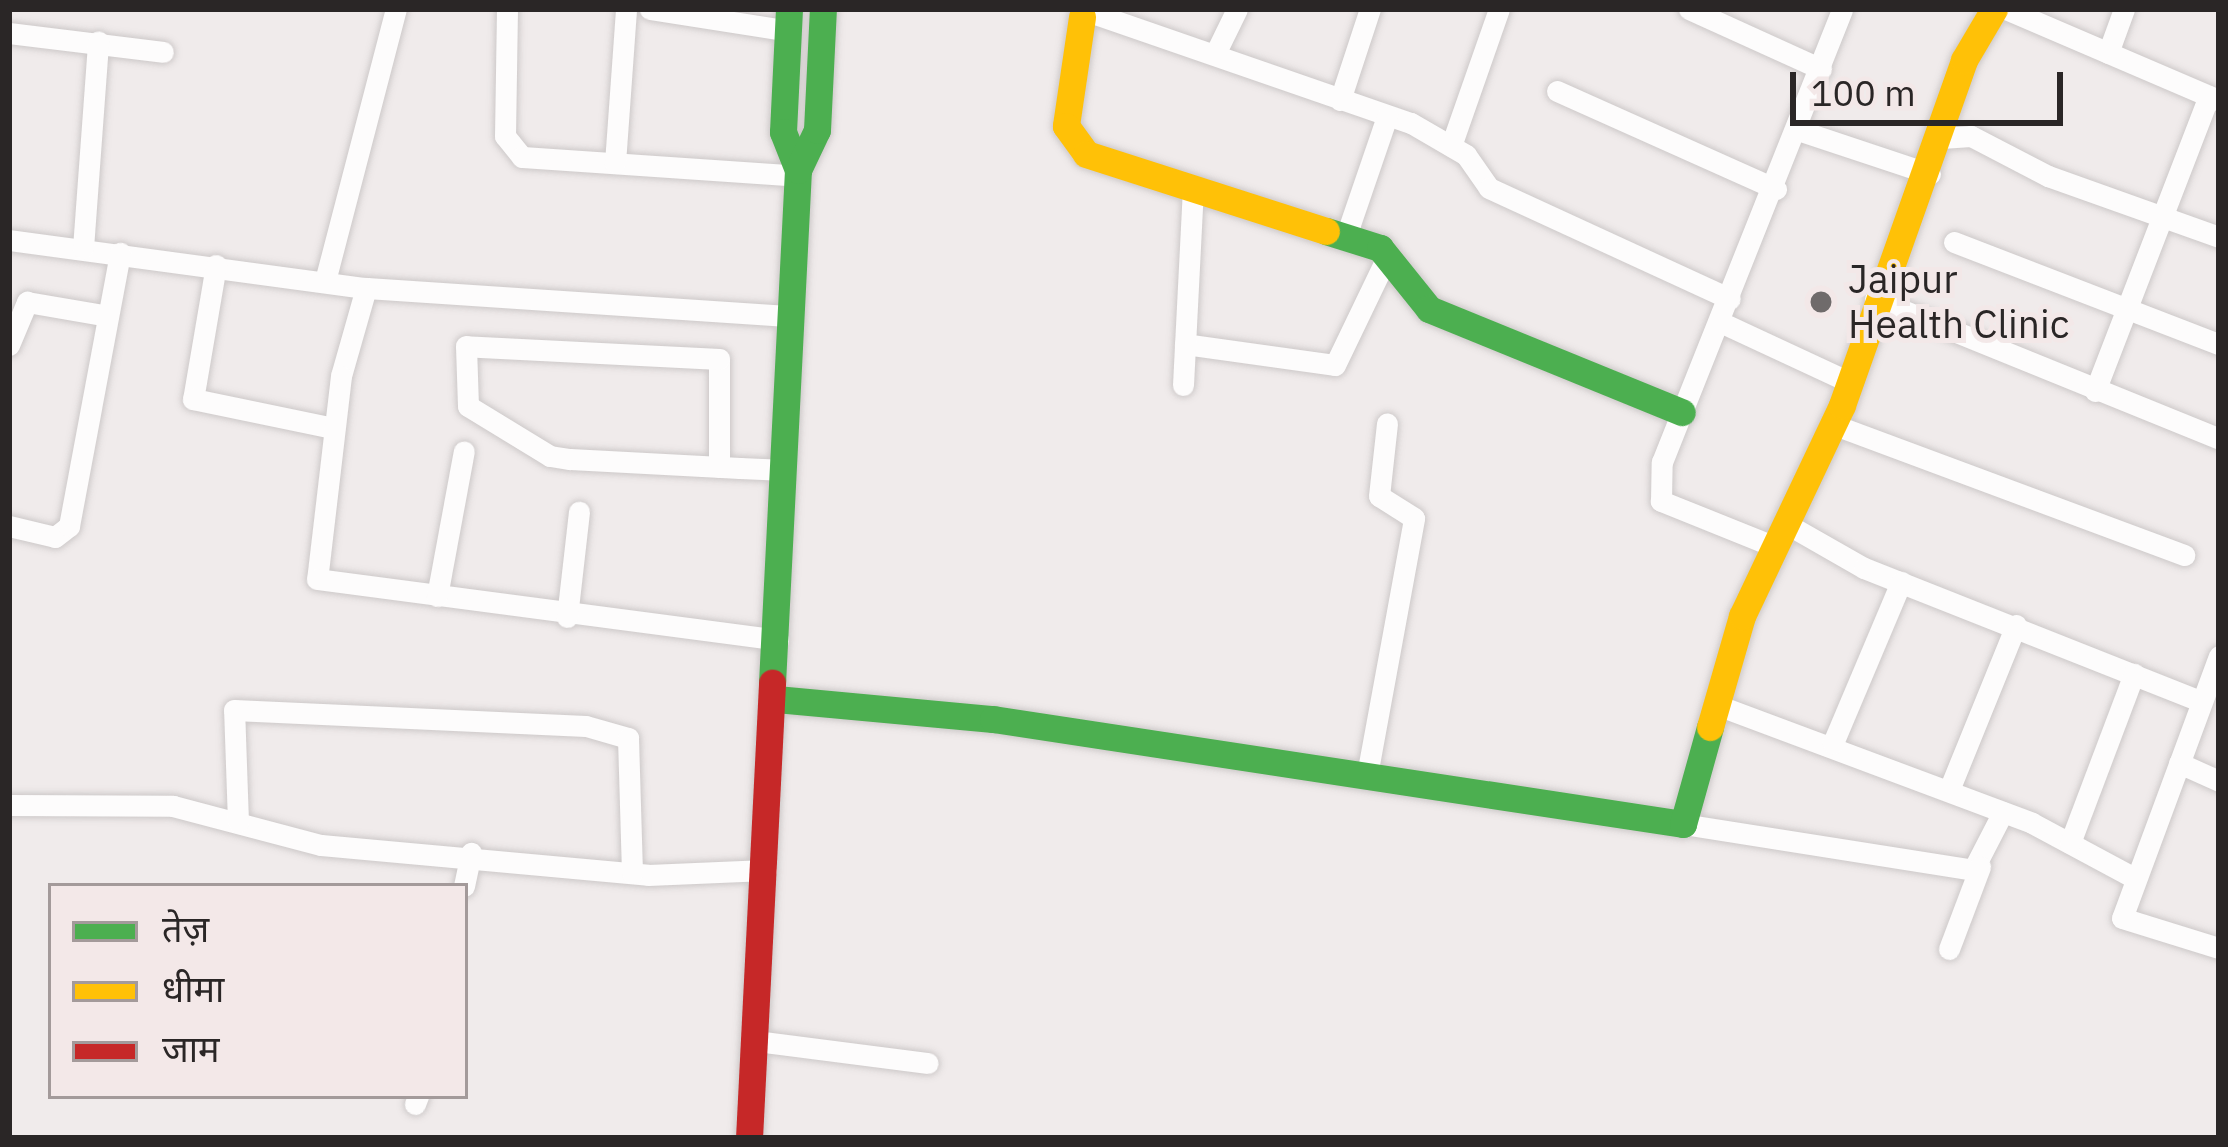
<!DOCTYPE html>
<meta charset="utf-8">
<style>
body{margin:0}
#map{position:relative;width:2228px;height:1147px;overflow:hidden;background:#f0ebeb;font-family:"IBM Plex Sans","Noto Sans Devanagari",sans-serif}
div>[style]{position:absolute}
.roads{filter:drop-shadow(0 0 3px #cdc9c9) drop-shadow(0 0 3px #cdc9c9)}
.street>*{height:21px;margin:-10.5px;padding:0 10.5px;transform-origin:10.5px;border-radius:10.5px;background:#fdfcfc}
.fast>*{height:27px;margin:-13.5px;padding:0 13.5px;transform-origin:13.5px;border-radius:13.5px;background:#4caf50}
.slow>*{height:27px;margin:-13.5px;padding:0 13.5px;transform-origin:13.5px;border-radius:13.5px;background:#ffc107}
.jam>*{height:27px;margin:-13.5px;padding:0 13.5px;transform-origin:13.5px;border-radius:13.5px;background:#c62828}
.dots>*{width:33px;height:33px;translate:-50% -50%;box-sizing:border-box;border:6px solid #f3e8e8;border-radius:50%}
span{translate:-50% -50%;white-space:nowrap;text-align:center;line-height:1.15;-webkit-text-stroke:10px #f3e8e8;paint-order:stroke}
.poi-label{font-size:39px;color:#2a2626}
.left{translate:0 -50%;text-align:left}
.frame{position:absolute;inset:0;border:12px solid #2a2626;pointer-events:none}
.legend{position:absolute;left:48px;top:883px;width:420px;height:216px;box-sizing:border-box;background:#f3e8e8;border:3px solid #a39a9a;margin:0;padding:15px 21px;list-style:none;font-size:36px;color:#2a2626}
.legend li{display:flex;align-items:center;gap:24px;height:60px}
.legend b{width:60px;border:3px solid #a39a9a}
.scale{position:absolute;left:1790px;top:72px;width:273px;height:54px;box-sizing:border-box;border:6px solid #2a2626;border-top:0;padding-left:15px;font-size:36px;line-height:42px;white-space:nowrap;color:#2a2626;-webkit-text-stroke:9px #f3e8e8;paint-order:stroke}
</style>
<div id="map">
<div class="roads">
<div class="street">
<div style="left:507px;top:9px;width:127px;rotate:90.9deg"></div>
<div style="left:505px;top:136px;width:27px;rotate:51deg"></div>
<div style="left:522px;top:157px;width:277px;rotate:3.9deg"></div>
<div style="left:650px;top:9px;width:142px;rotate:8.9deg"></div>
<div style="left:1081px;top:9px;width:349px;rotate:19.1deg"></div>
<div style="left:1411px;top:123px;width:64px;rotate:30.2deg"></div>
<div style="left:1466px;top:155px;width:40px;rotate:55.1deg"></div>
<div style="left:1489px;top:188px;width:265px;rotate:24.7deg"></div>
<div style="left:1689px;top:9px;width:145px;rotate:24.4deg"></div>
<div style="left:2006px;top:9px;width:231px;rotate:23.2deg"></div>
<div style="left:9px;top:33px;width:155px;rotate:7deg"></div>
<div style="left:1216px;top:52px;width:48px;rotate:-64deg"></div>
<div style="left:2108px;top:53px;width:47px;rotate:-70deg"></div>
<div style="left:1557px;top:91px;width:240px;rotate:24.1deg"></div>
<div style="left:1340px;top:100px;width:96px;rotate:-71.8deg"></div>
<div style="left:1798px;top:130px;width:139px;rotate:18.4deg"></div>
<div style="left:1941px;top:138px;width:30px;rotate:-4deg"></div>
<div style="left:1971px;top:136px;width:87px;rotate:27.5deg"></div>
<div style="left:2048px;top:176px;width:182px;rotate:19.6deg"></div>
<div style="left:1451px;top:146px;width:145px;rotate:-70.7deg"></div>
<div style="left:615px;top:163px;width:154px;rotate:-85.9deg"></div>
<div style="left:1345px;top:239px;width:130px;rotate:-71.1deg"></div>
<div style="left:9px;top:240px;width:360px;rotate:7.7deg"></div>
<div style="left:366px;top:288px;width:427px;rotate:3.8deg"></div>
<div style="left:1954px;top:242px;width:284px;rotate:21.1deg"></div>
<div style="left:83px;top:248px;width:207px;rotate:-85.8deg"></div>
<div style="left:216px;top:265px;width:136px;rotate:99.7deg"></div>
<div style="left:193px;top:399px;width:143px;rotate:11.7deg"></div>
<div style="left:325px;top:281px;width:281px;rotate:-75.4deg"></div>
<div style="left:366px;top:288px;width:91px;rotate:105.9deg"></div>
<div style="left:341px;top:376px;width:204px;rotate:96.7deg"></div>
<div style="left:317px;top:579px;width:465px;rotate:7.5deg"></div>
<div style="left:1875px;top:299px;width:371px;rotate:22.1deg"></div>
<div style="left:1720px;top:322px;width:142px;rotate:24.9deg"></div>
<div style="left:1185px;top:344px;width:151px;rotate:8deg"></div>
<div style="left:1335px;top:365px;width:122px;rotate:-64.3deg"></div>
<div style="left:9px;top:345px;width:47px;rotate:-67.3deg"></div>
<div style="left:27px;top:302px;width:82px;rotate:9.8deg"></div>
<div style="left:1183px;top:385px;width:196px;rotate:-87.1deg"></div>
<div style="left:2095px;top:391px;width:316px;rotate:-68.9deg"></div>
<div style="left:1832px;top:424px;width:376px;rotate:20.4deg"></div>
<div style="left:719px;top:467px;width:108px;rotate:-90deg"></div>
<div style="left:719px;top:359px;width:253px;rotate:-177.1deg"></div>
<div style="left:466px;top:346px;width:60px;rotate:88.1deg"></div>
<div style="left:468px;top:406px;width:96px;rotate:31.4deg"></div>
<div style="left:550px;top:456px;width:20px;rotate:9deg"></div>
<div style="left:570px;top:459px;width:170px;rotate:3deg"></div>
<div style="left:740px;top:468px;width:45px;rotate:2.5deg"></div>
<div style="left:1785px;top:523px;width:91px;rotate:29.7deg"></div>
<div style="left:1864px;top:568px;width:361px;rotate:21.6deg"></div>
<div style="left:9px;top:526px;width:47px;rotate:13.4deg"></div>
<div style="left:55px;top:537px;width:18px;rotate:-38deg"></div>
<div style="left:69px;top:526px;width:278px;rotate:-79.4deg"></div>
<div style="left:1773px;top:546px;width:121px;rotate:-158.1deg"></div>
<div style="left:1661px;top:501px;width:39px;rotate:-89deg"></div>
<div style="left:1662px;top:462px;width:487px;rotate:-68.3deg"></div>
<div style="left:437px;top:596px;width:147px;rotate:-79.5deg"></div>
<div style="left:567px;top:617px;width:106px;rotate:-83.5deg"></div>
<div style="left:2219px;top:656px;width:279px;rotate:110.3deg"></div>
<div style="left:2122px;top:918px;width:102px;rotate:17.2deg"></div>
<div style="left:1717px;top:705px;width:336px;rotate:20.5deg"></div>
<div style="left:2032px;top:823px;width:112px;rotate:28.2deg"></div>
<div style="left:1833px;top:743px;width:175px;rotate:-67.1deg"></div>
<div style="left:2179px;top:763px;width:44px;rotate:24.2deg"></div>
<div style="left:1367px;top:775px;width:261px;rotate:-79.6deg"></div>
<div style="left:1414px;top:518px;width:41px;rotate:-147.8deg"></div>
<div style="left:1379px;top:496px;width:73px;rotate:-83.7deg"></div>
<div style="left:1949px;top:790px;width:178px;rotate:-67.9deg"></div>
<div style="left:9px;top:805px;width:164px;rotate:0.3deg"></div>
<div style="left:173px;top:806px;width:153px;rotate:14.8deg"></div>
<div style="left:321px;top:845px;width:328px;rotate:5.2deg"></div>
<div style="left:648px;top:875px;width:118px;rotate:-2.4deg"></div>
<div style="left:238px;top:822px;width:112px;rotate:-92deg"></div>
<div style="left:234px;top:710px;width:352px;rotate:2.6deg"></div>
<div style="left:586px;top:726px;width:44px;rotate:15.9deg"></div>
<div style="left:628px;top:738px;width:135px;rotate:88.3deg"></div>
<div style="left:1683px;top:824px;width:294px;rotate:9deg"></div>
<div style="left:1973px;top:870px;width:65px;rotate:-62.7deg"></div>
<div style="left:2070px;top:843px;width:181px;rotate:-69.3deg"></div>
<div style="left:464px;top:886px;width:34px;rotate:-78deg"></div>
<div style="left:1949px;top:949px;width:88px;rotate:-69.3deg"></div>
<div style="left:756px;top:1041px;width:173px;rotate:7.3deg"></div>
<div style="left:415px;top:1104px;width:9px;rotate:-69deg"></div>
</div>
<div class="fast">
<div style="left:789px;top:9px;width:123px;rotate:92.8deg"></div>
<div style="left:783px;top:132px;width:41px;rotate:68.5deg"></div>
<div style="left:1326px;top:231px;width:57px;rotate:17.5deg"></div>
<div style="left:1380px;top:248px;width:78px;rotate:51.2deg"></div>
<div style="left:1429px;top:309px;width:273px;rotate:22.2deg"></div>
<div style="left:772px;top:683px;width:514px;rotate:-87.1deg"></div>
<div style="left:798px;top:170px;width:44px;rotate:-64.6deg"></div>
<div style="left:817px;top:130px;width:121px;rotate:-87.2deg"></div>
<div style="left:776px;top:699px;width:218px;rotate:5.3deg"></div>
<div style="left:993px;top:719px;width:698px;rotate:8.65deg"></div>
<div style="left:1683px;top:824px;width:101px;rotate:-74.4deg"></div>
</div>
<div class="slow">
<div style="left:1082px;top:17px;width:110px;rotate:98.4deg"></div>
<div style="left:1066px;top:126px;width:34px;rotate:54deg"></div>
<div style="left:1086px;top:154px;width:252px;rotate:17.8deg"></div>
<div style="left:1710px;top:727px;width:116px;rotate:-73.9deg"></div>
<div style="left:1742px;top:616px;width:233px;rotate:-64.6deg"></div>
<div style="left:1842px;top:405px;width:366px;rotate:-70.5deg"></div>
<div style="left:1964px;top:60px;width:59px;rotate:-59.5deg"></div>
</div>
<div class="jam">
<div style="left:749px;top:1138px;width:456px;rotate:-87.1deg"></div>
</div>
</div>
<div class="dots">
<div style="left:1821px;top:302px;background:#6f6b6b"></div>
</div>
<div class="poi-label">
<span class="left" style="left:1848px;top:302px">Jaipur<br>Health Clinic</span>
</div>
<div class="frame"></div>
<ul class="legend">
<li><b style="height:15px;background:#4caf50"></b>तेज़</li>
<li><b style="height:15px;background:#ffc107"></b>धीमा</li>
<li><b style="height:15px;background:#c62828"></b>जाम</li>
</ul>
<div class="scale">100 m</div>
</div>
